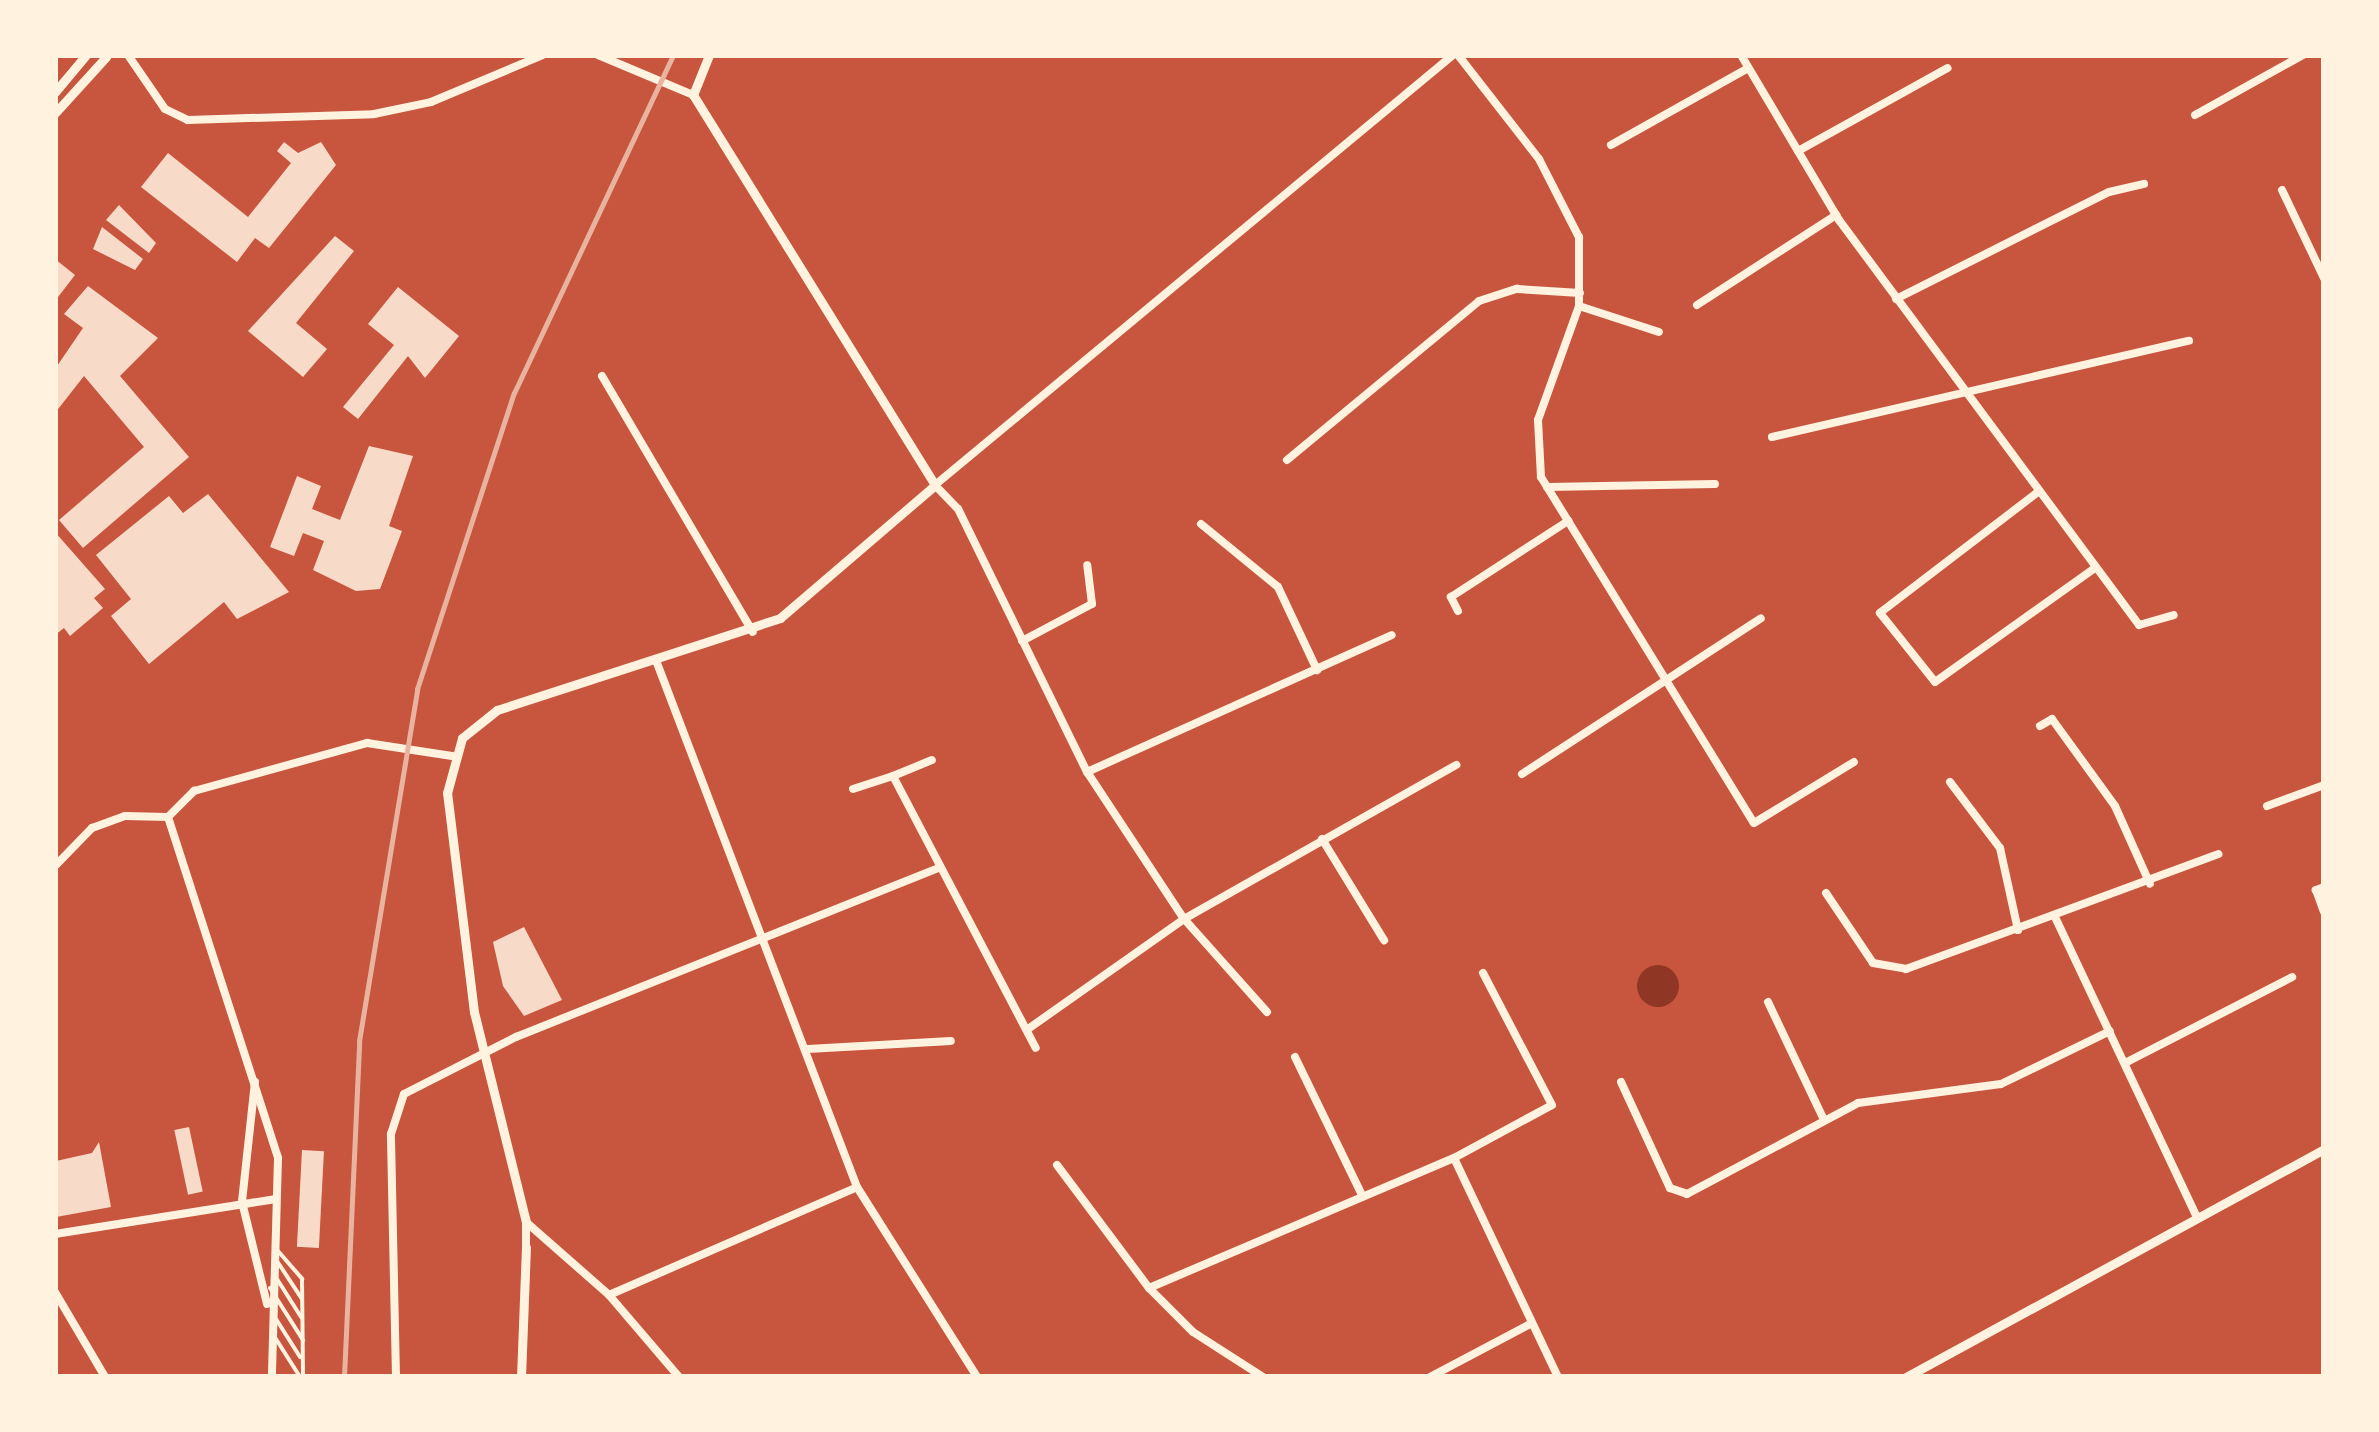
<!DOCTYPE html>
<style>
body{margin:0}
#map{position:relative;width:2379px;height:1432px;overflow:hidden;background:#c8553d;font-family:"DM Sans",sans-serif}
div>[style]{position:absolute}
.water>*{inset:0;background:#8f3625}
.round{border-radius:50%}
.building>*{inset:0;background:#f7dbc8;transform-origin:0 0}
.service>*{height:4px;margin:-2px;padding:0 2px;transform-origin:2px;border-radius:2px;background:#fff3e0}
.minor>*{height:8px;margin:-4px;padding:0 4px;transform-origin:4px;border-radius:4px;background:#fff3e0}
.tertiary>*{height:9px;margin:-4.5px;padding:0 4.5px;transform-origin:4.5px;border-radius:4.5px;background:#fff3e0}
.rail>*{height:5px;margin:-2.5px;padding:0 2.5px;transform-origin:2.5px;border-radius:2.5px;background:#e9b49f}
span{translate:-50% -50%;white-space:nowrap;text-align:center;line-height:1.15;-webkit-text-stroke:8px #fff3e0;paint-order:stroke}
.frame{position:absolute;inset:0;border:58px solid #fff3e0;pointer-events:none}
</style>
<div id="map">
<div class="water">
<div class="round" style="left:1637px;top:965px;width:42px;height:42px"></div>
</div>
<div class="building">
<div style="clip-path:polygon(284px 142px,298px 153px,321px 142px,336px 165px,269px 248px,255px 238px,237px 262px,141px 187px,168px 153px,248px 217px,291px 163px,277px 151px)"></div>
<div style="clip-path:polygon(119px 205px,156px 243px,149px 253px,106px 220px)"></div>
<div style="clip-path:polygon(102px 227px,143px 259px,135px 270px,93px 249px)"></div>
<div style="clip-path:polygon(335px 236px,354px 251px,296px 323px,327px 349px,303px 377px,248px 331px)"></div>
<div style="clip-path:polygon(55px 259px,75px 275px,55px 301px)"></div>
<div style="clip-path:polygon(88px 286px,158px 338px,120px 376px,189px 457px,83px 548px,59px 520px,144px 447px,84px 376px,55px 413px,55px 369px,83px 328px,64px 314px)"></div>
<div style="clip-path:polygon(398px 287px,459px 336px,425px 378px,408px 356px,358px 419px,343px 407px,394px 345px,368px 324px)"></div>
<div style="clip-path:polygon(369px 446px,413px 456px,389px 526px,402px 531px,380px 589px,356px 591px,313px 570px,324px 541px,303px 533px,294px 556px,270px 547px,297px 476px,321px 486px,312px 509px,340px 520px)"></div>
<div style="clip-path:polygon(208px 494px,289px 592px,237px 619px,224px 602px,149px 664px,111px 616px,131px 599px,96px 555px,169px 496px,183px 513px)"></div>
<div style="clip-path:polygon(55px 532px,105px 589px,94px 598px,103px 608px,70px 636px,64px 628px,55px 635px)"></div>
<div style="clip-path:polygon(524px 927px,562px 1000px,524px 1016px,503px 986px,493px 942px)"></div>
<div style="left:189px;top:1127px;width:66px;height:15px;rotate:78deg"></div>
<div style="clip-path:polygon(99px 1142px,111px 1207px,56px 1217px,56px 1161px,92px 1153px)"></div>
<div style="left:302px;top:1150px;width:22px;height:97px;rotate:3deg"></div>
</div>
<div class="service">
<div style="left:278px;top:1251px;width:37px;rotate:49deg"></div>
<div style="left:302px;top:1279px;width:98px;rotate:89.4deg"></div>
<div style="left:277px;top:1261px;width:45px;rotate:56.7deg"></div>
<div style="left:277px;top:1279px;width:45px;rotate:57.7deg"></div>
<div style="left:270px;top:1288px;width:62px;rotate:57.6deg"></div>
<div style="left:276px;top:1319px;width:45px;rotate:57.7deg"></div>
<div style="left:276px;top:1339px;width:45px;rotate:57.7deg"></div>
</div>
<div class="minor">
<div style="left:128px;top:55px;width:65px;rotate:55.6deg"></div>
<div style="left:165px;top:109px;width:25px;rotate:26deg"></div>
<div style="left:188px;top:120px;width:186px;rotate:-1.8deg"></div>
<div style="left:374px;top:114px;width:58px;rotate:-11.9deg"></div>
<div style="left:431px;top:102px;width:121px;rotate:-22.8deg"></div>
<div style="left:598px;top:55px;width:103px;rotate:22.8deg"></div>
<div style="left:1458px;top:55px;width:132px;rotate:52.1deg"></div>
<div style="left:1539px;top:159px;width:88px;rotate:62.9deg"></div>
<div style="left:1579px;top:237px;width:69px;rotate:90deg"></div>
<div style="left:1579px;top:306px;width:121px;rotate:109.8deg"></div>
<div style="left:1538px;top:420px;width:57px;rotate:87deg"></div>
<div style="left:1541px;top:477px;width:406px;rotate:58.4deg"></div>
<div style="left:1754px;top:823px;width:117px;rotate:-31.4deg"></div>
<div style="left:1741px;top:55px;width:192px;rotate:59.3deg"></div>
<div style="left:1839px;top:220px;width:504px;rotate:53.47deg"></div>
<div style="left:2139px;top:625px;width:36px;rotate:-16deg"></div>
<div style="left:2195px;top:115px;width:124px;rotate:-29.1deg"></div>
<div style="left:1611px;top:145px;width:157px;rotate:-29.3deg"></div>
<div style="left:1798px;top:151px;width:171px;rotate:-29deg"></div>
<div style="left:2282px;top:190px;width:98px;rotate:64.5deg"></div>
<div style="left:1896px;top:299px;width:238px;rotate:-26.7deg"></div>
<div style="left:2109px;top:192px;width:36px;rotate:-13deg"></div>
<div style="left:1697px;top:305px;width:166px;rotate:-32.9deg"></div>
<div style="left:1579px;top:306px;width:84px;rotate:18deg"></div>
<div style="left:602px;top:376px;width:297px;rotate:59.5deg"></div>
<div style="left:1772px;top:437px;width:428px;rotate:-13deg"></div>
<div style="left:1287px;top:460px;width:249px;rotate:-39.6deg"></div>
<div style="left:1479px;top:301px;width:40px;rotate:-18deg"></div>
<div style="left:1517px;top:289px;width:63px;rotate:3.6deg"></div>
<div style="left:1547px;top:487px;width:168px;rotate:-1deg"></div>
<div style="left:2038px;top:492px;width:199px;rotate:142.6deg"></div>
<div style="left:1880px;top:613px;width:88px;rotate:51.4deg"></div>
<div style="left:1935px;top:682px;width:196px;rotate:-35.5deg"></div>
<div style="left:1201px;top:524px;width:99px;rotate:39.3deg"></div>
<div style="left:1278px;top:587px;width:92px;rotate:64.8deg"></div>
<div style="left:1458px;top:611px;width:16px;rotate:-117deg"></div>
<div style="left:1451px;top:597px;width:140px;rotate:-33deg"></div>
<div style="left:1022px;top:641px;width:79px;rotate:-27.9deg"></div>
<div style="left:1092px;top:604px;width:39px;rotate:-97deg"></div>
<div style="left:657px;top:663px;width:561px;rotate:69.11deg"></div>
<div style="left:857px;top:1187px;width:225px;rotate:57.7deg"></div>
<div style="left:2040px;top:726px;width:14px;rotate:-30deg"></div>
<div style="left:2052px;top:719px;width:107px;rotate:54.1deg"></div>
<div style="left:2115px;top:806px;width:85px;rotate:65.8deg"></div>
<div style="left:1087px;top:772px;width:334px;rotate:-24.2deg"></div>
<div style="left:1522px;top:774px;width:285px;rotate:-33.1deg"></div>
<div style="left:893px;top:776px;width:42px;rotate:-22.3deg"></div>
<div style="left:1950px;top:782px;width:83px;rotate:52.9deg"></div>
<div style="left:2000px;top:848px;width:84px;rotate:77.6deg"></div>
<div style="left:853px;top:789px;width:42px;rotate:-18deg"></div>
<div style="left:893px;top:776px;width:307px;rotate:62.3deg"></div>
<div style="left:2267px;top:806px;width:61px;rotate:-20.2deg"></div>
<div style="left:168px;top:817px;width:358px;rotate:72.1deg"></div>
<div style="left:278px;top:1158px;width:219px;rotate:91.6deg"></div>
<div style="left:168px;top:817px;width:37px;rotate:-45deg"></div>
<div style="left:194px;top:791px;width:180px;rotate:-15.5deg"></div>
<div style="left:367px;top:743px;width:86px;rotate:8.7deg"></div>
<div style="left:1322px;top:839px;width:119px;rotate:58.5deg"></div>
<div style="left:55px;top:866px;width:53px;rotate:-45.8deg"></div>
<div style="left:92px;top:828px;width:35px;rotate:-20deg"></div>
<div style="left:125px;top:816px;width:43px;rotate:1.3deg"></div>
<div style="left:2324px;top:887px;width:9px;rotate:159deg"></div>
<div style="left:2316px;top:890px;width:23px;rotate:70deg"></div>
<div style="left:1826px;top:893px;width:84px;rotate:56.1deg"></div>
<div style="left:1873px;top:963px;width:34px;rotate:10deg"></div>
<div style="left:1906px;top:969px;width:333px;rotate:-20.2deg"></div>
<div style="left:2055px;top:917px;width:333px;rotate:64.7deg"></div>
<div style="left:1768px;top:1002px;width:128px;rotate:64.6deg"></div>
<div style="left:1267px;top:1012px;width:125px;rotate:-131.7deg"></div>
<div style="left:1184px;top:919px;width:176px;rotate:-123.4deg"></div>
<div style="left:1087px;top:772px;width:293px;rotate:-116.1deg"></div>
<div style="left:958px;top:509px;width:33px;rotate:-134deg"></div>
<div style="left:935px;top:485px;width:673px;rotate:-39.7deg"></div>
<div style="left:1028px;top:1029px;width:191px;rotate:-35.2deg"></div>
<div style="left:1184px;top:919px;width:313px;rotate:-29.5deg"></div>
<div style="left:808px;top:1049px;width:143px;rotate:-3.2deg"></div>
<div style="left:1295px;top:1057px;width:153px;rotate:64.1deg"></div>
<div style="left:2125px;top:1063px;width:188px;rotate:-27.2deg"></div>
<div style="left:255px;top:1082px;width:121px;rotate:96.2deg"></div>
<div style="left:242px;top:1202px;width:105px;rotate:76.2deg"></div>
<div style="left:1621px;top:1082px;width:117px;rotate:65.2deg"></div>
<div style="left:1670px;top:1188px;width:18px;rotate:19deg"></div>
<div style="left:1687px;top:1194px;width:194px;rotate:-28deg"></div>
<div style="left:1858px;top:1103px;width:144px;rotate:-7.6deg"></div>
<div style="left:2001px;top:1084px;width:121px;rotate:-25.9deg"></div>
<div style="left:1454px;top:1158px;width:242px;rotate:64.6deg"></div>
<div style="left:1057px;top:1165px;width:154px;rotate:53.2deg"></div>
<div style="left:1149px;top:1288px;width:62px;rotate:45deg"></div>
<div style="left:1193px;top:1332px;width:83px;rotate:32.7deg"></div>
<div style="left:526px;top:1222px;width:111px;rotate:41.3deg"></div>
<div style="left:609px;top:1295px;width:108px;rotate:49.5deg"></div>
<div style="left:526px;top:1222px;width:25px;rotate:90deg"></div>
<div style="left:55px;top:1234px;width:224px;rotate:-9deg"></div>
<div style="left:1149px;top:1288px;width:332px;rotate:-23.1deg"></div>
<div style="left:1454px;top:1158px;width:111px;rotate:-28.4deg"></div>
<div style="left:1552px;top:1105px;width:149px;rotate:-117.6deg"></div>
<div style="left:55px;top:1292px;width:99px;rotate:59.5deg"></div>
<div style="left:609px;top:1295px;width:270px;rotate:-23.5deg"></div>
<div style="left:396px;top:1377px;width:243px;rotate:-91.2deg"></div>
<div style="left:391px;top:1134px;width:42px;rotate:-72deg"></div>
<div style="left:404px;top:1094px;width:126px;rotate:-27deg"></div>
<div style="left:516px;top:1037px;width:456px;rotate:-21.8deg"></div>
<div style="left:1430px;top:1377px;width:113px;rotate:-27.9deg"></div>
</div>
<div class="tertiary">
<div style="left:55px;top:92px;width:48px;rotate:-50deg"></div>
<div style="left:55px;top:113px;width:76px;rotate:-47.7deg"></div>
<div style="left:526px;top:1222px;width:216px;rotate:-103.9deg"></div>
<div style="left:474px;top:1012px;width:221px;rotate:-97deg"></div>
<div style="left:447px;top:793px;width:57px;rotate:-74.7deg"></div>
<div style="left:462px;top:738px;width:45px;rotate:-38.7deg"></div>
<div style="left:497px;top:710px;width:298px;rotate:-18deg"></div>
<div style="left:780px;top:618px;width:204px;rotate:-40.6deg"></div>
<div style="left:935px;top:485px;width:459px;rotate:-121.8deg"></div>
<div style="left:693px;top:95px;width:43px;rotate:-68.2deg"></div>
<div style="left:521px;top:1377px;width:130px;rotate:-87.8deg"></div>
<div style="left:1906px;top:1377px;width:476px;rotate:-28.6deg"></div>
</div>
<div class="rail">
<div style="left:344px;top:1377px;width:336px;rotate:-87.4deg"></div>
<div style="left:359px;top:1041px;width:357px;rotate:-80.6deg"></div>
<div style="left:417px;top:689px;width:311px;rotate:-71.9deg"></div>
<div style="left:514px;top:393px;width:374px;rotate:-64.8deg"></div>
</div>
<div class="frame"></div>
</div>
